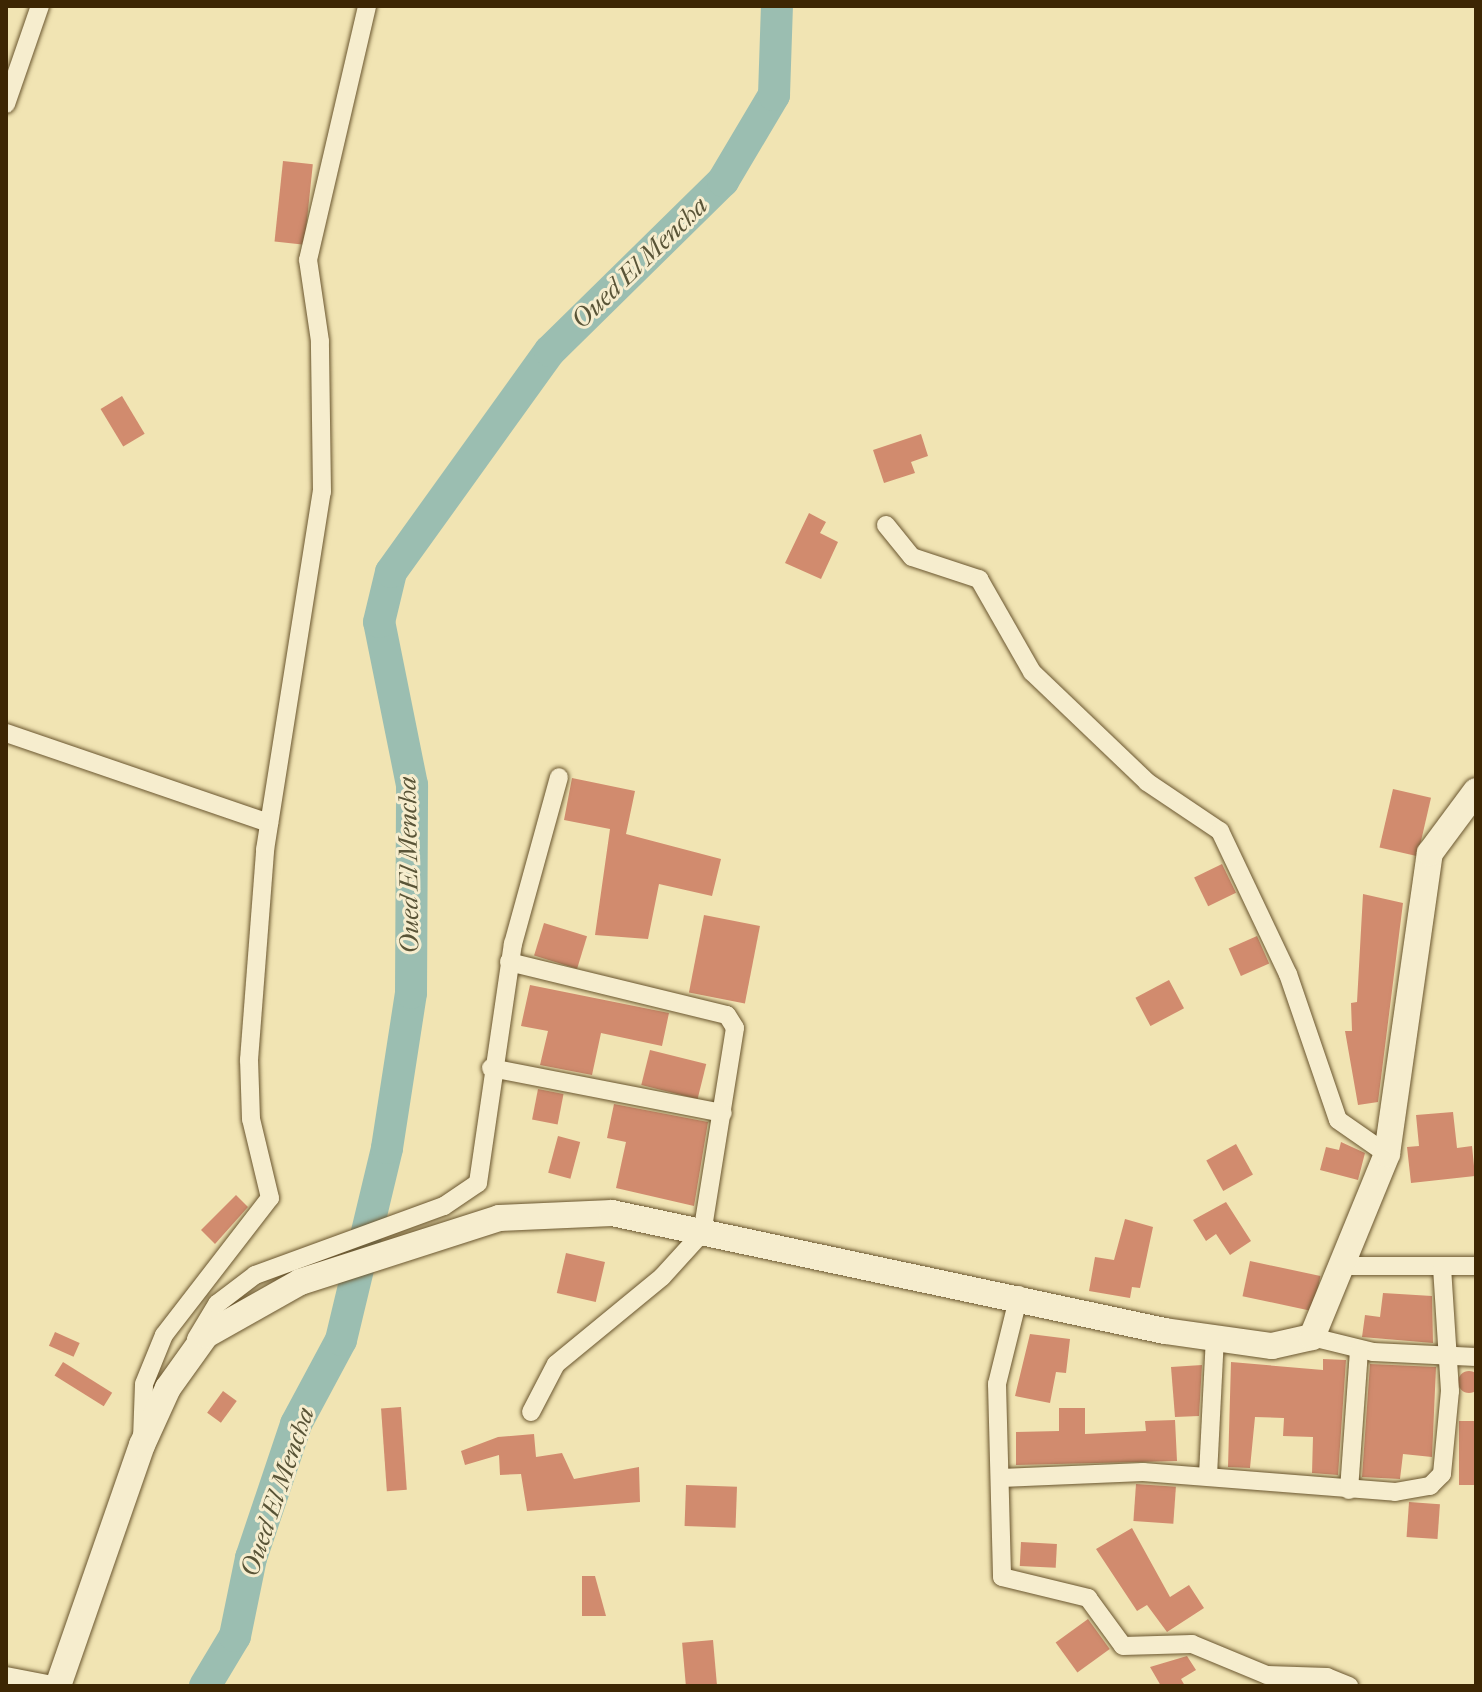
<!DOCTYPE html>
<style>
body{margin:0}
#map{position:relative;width:1482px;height:1692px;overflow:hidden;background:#f1e4b3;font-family:"IM FELL French Canon",serif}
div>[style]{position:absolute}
.river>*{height:32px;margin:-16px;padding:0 16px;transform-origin:16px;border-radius:16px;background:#9bbeb1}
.building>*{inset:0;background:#d18b6e;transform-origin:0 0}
.round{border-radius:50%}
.roads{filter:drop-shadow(0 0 2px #6a562f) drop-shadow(0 0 2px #6a562f)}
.minor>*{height:18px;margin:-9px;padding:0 9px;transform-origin:9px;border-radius:9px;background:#f6edce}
.secondary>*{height:26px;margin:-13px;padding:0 13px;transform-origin:13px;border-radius:13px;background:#f6edce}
span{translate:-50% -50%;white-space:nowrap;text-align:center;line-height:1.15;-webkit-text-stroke:6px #f6edce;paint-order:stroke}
.water-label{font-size:26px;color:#595437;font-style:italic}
.frame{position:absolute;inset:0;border:8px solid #3d2603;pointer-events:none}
</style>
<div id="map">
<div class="river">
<div style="left:205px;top:1686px;width:58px;rotate:-59deg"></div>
<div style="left:235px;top:1636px;width:80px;rotate:-78.4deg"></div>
<div style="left:251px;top:1558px;width:141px;rotate:-71.4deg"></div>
<div style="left:296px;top:1424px;width:95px;rotate:-61.8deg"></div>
<div style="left:341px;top:1340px;width:197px;rotate:-76.5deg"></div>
<div style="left:387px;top:1148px;width:157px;rotate:-81.2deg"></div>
<div style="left:411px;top:993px;width:208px;rotate:-89.7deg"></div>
<div style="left:412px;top:785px;width:166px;rotate:-101.4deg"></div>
<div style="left:379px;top:622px;width:51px;rotate:-76.5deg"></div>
<div style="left:391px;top:572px;width:272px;rotate:-54.3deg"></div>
<div style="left:550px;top:351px;width:243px;rotate:-44.5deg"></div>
<div style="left:723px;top:181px;width:100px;rotate:-59.3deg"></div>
<div style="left:774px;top:95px;width:89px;rotate:-88.1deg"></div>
</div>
<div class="building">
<div style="left:283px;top:161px;width:30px;height:81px;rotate:6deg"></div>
<div style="left:122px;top:396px;width:44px;height:25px;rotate:59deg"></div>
<div style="clip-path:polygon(921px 434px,928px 456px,911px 462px,915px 473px,884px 483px,873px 450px)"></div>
<div style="clip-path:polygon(809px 513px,826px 522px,820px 533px,838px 542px,821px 579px,785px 563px)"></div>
<div style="clip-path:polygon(572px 778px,635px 791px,626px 834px,721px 859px,712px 896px,659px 884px,648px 939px,595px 935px,610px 829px,564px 820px)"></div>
<div style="left:1393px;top:789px;width:39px;height:60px;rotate:13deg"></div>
<div style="left:1222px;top:864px;width:32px;height:31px;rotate:64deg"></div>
<div style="clip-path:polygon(1363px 894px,1403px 903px,1378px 1102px,1358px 1105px,1345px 1031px,1352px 1031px,1351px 1003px,1357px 1002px)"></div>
<div style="left:704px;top:915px;width:57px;height:79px;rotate:11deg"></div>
<div style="left:544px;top:923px;width:45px;height:34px;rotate:17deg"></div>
<div style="left:1257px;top:936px;width:30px;height:31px;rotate:66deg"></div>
<div style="left:1169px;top:980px;width:32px;height:38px;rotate:62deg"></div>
<div style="clip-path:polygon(530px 985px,669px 1013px,662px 1046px,601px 1033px,592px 1075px,540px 1065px,548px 1031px,521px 1026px)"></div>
<div style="left:650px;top:1050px;width:58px;height:36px;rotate:14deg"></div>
<div style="left:538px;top:1089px;width:26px;height:31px;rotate:11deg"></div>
<div style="clip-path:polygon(614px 1104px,708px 1122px,694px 1206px,616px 1188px,626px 1142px,607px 1138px)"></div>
<div style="clip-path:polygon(1453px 1112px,1457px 1148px,1472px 1146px,1475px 1176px,1411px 1183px,1407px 1147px,1419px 1146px,1416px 1115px)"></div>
<div style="left:558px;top:1136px;width:23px;height:38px;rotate:15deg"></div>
<div style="clip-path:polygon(1341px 1142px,1365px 1153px,1358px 1180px,1320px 1170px,1326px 1147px,1339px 1150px)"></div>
<div style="left:1236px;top:1144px;width:35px;height:34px;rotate:61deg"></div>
<div style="clip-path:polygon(236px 1195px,248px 1207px,215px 1244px,201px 1230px)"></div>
<div style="clip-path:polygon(1226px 1202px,1251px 1241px,1230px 1255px,1216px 1234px,1206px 1241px,1193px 1220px)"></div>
<div style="clip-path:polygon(1125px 1219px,1153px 1227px,1140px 1288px,1132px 1287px,1130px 1298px,1089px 1291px,1095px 1257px,1114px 1260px)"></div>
<div style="left:566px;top:1253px;width:40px;height:41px;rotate:13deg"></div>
<div style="left:1250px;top:1261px;width:72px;height:36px;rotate:12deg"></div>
<div style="clip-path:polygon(1383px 1293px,1432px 1296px,1433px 1343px,1362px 1337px,1365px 1315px,1380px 1317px)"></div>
<div style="left:55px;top:1332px;width:27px;height:15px;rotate:24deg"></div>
<div style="clip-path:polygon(1030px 1334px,1070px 1339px,1066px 1373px,1056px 1372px,1050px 1403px,1015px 1396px)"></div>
<div style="clip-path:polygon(1323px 1359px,1346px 1360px,1338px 1475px,1312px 1473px,1313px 1437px,1283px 1436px,1284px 1418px,1255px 1417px,1250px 1468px,1228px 1467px,1231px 1362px,1323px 1370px)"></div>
<div style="left:63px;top:1362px;width:58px;height:16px;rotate:32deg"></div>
<div style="clip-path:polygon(1370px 1364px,1436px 1367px,1432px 1457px,1403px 1454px,1400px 1479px,1362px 1477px)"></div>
<div style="clip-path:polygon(1202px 1365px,1199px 1416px,1175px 1417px,1171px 1367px)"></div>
<div class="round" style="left:1458px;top:1371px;width:22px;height:22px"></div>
<div style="left:223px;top:1391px;width:17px;height:27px;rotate:36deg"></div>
<div style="left:401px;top:1407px;width:83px;height:20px;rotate:86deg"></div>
<div style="clip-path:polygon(1059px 1408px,1085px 1408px,1085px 1434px,1146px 1431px,1145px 1421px,1175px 1420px,1177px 1461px,1016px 1465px,1016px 1432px,1059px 1431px)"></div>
<div style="left:1459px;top:1421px;width:17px;height:64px"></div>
<div style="clip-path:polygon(534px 1434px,536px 1457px,562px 1453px,574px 1479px,639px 1467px,640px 1502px,527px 1511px,521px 1474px,500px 1475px,499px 1455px,465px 1465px,461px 1451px,498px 1437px)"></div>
<div style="left:1136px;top:1484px;width:40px;height:37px;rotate:4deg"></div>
<div style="left:686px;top:1485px;width:51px;height:41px;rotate:2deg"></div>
<div style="left:1409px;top:1502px;width:31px;height:35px;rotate:4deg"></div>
<div style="clip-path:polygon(1132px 1528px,1170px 1597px,1189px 1585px,1204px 1608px,1167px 1632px,1147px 1605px,1137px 1611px,1096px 1549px)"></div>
<div style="left:1021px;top:1542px;width:36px;height:24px;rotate:3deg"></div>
<div style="clip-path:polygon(582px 1576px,595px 1576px,606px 1616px,582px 1616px)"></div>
<div style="left:1088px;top:1619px;width:37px;height:40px;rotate:54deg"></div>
<div style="left:713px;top:1640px;width:46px;height:31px;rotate:85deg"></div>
<div style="clip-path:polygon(1187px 1656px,1196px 1670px,1181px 1679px,1185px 1686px,1161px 1686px,1150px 1667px)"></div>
</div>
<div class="roads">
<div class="minor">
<div style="left:6px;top:104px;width:104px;rotate:-70.9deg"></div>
<div style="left:886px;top:525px;width:41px;rotate:50.9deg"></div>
<div style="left:912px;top:557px;width:71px;rotate:18.2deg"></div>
<div style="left:979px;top:579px;width:107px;rotate:60.3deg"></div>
<div style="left:1032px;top:672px;width:159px;rotate:43.7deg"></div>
<div style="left:1147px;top:782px;width:88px;rotate:33.9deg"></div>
<div style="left:1220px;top:831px;width:158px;rotate:64.6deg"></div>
<div style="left:1288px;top:974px;width:154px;rotate:71.1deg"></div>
<div style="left:1338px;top:1120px;width:60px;rotate:34.8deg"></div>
<div style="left:6px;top:733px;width:278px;rotate:18.9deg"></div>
<div style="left:509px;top:962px;width:224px;rotate:13.7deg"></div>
<div style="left:727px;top:1015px;width:15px;rotate:58deg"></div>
<div style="left:735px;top:1028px;width:208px;rotate:99.1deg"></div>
<div style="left:702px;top:1233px;width:59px;rotate:132.3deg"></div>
<div style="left:662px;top:1277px;width:137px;rotate:140.6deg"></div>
<div style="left:556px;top:1364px;width:54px;rotate:117.5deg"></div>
<div style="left:491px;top:1068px;width:236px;rotate:11deg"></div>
<div style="left:1344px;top:1266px;width:132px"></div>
<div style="left:1019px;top:1295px;width:92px;rotate:103.9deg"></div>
<div style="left:997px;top:1384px;width:193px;rotate:88.5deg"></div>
<div style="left:1002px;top:1577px;width:89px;rotate:13.7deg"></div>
<div style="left:1088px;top:1598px;width:59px;rotate:53.9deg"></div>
<div style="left:1123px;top:1646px;width:69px;rotate:-1.7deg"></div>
<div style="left:1192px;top:1644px;width:81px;rotate:22.5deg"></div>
<div style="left:1267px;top:1675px;width:60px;rotate:1.9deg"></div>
<div style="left:1327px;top:1677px;width:24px;rotate:22deg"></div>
<div style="left:1312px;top:1337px;width:63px;rotate:13.8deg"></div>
<div style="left:1373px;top:1352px;width:103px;rotate:2.8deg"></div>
<div style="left:196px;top:1339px;width:41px;rotate:-59deg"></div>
<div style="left:217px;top:1304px;width:48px;rotate:-37.3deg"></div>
<div style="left:255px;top:1275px;width:201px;rotate:-20.1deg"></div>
<div style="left:444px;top:1206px;width:41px;rotate:-34.1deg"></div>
<div style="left:478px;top:1183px;width:242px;rotate:-81.7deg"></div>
<div style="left:513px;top:944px;width:173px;rotate:-74.6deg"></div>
<div style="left:142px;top:1439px;width:55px;rotate:-87.9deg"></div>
<div style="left:144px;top:1384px;width:53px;rotate:-67.8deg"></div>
<div style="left:164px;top:1335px;width:173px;rotate:-52.3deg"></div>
<div style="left:270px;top:1198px;width:81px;rotate:-103.5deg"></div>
<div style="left:251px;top:1119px;width:59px;rotate:-91.9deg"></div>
<div style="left:249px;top:1060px;width:211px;rotate:-85.6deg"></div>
<div style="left:265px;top:850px;width:363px;rotate:-81deg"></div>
<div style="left:322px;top:492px;width:151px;rotate:-90.8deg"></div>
<div style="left:320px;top:341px;width:82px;rotate:-98.4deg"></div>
<div style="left:308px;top:260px;width:261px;rotate:-76.9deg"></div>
<div style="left:1208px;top:1475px;width:137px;rotate:-87.1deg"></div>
<div style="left:1001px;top:1478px;width:142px;rotate:-2.4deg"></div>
<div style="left:1143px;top:1472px;width:253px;rotate:4.5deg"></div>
<div style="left:1395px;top:1492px;width:36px;rotate:-10deg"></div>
<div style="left:1430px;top:1486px;width:17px;rotate:-45deg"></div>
<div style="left:1442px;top:1474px;width:83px;rotate:-84.5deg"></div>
<div style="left:1450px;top:1391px;width:124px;rotate:-93.7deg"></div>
<div style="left:1349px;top:1490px;width:140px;rotate:-85.9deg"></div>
<div style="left:6px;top:1676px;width:53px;rotate:10.9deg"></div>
</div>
<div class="secondary">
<div style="left:58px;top:1686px;width:255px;rotate:-70.8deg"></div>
<div style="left:142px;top:1445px;width:63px;rotate:-65.5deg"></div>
<div style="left:168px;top:1388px;width:65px;rotate:-54.4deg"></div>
<div style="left:206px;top:1335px;width:108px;rotate:-29.4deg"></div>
<div style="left:300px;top:1282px;width:209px;rotate:-17.8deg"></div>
<div style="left:499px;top:1218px;width:113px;rotate:-2.5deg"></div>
<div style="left:612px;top:1213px;width:565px;rotate:12.05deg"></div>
<div style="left:1165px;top:1331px;width:108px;rotate:8deg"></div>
<div style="left:1272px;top:1346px;width:41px;rotate:-12.7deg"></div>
<div style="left:1312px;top:1337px;width:198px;rotate:-67.7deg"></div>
<div style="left:1387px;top:1154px;width:304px;rotate:-81.9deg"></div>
<div style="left:1430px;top:853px;width:77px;rotate:-53.4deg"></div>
</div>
</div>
<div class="water-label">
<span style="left:640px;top:263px;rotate:-44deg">Oued El Mencha</span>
<span style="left:409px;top:865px;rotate:-91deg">Oued El Mencha</span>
<span style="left:278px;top:1492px;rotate:-71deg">Oued El Mencha</span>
</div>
<div class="frame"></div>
</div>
